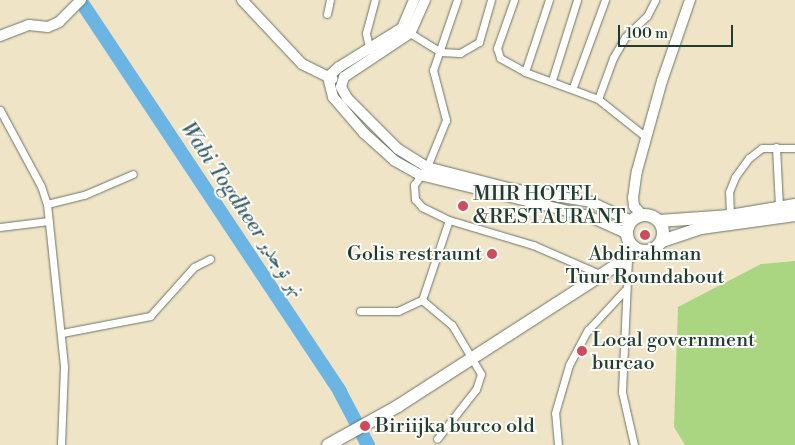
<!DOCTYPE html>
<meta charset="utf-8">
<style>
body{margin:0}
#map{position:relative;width:795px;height:445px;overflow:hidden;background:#f0e4c6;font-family:"Libre Bodoni",Amiri,serif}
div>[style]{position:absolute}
.green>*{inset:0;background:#aad581}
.river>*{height:14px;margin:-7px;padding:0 7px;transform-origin:7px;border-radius:7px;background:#6bb5e4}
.roads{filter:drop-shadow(0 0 1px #687767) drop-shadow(0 0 1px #687767)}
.street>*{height:7px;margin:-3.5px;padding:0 3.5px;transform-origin:3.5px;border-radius:3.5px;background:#fff}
.secondary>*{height:10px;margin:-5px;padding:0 5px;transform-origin:5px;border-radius:5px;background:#fff}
.highway>*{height:12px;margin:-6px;padding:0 6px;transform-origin:6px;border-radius:6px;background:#fff}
.highway>.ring{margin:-6px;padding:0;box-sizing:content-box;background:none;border:12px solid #fff;border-radius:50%}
.dots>*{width:14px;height:14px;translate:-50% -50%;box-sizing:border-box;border:2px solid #fdfcf7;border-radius:50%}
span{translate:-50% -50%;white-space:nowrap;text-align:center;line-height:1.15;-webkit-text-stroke:4px #fdfcf7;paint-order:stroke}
.poi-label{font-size:20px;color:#1f3d34}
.left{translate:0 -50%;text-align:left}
.right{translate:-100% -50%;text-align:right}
.water-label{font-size:21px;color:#366169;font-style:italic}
.scale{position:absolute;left:618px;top:25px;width:115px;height:22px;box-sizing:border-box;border:2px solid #1f3d34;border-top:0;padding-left:6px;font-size:15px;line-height:18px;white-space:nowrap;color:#1f3d34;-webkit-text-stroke:4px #fdfcf7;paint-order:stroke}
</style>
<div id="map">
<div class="green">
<div style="clip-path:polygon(795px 261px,795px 445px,685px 445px,674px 427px,678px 307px,761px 264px)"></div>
</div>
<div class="river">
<div style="left:80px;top:0;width:470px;rotate:56.4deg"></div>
<div style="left:340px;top:392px;width:60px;rotate:62.2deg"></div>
</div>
<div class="roads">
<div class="street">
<div style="left:457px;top:0;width:74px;rotate:108.9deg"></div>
<div style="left:433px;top:70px;width:52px;rotate:75.4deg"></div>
<div style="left:446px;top:120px;width:51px;rotate:112deg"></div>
<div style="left:427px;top:167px;width:22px;rotate:126deg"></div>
<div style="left:414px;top:185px;width:14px;rotate:86deg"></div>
<div style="left:415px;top:199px;width:11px;rotate:49deg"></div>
<div style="left:422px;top:207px;width:30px;rotate:26deg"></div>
<div style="left:449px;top:220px;width:88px;rotate:16.6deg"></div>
<div style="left:533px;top:245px;width:75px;rotate:23.5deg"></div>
<div style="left:514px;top:0;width:51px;rotate:109.5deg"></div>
<div style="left:497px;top:48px;width:10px;rotate:73deg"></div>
<div style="left:500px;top:58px;width:29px;rotate:29deg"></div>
<div style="left:525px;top:72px;width:78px;rotate:20.3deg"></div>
<div style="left:598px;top:99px;width:61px;rotate:38.4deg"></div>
<div style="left:327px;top:14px;width:14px;rotate:-78deg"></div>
<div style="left:410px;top:33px;width:36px;rotate:32deg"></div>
<div style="left:440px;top:52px;width:20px;rotate:3deg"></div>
<div style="left:460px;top:53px;width:22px;rotate:-30deg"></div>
<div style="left:479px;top:42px;width:44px;rotate:-74.1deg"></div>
<div style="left:370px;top:51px;width:18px;rotate:-103deg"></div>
<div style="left:366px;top:33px;width:34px;rotate:-75deg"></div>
<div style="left:525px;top:72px;width:76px;rotate:-71.6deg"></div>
<div style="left:552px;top:80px;width:84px;rotate:-72.6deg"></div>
<div style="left:573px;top:87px;width:93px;rotate:-69.8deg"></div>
<div style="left:598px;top:99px;width:44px;rotate:-69.9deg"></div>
<div style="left:613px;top:58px;width:24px;rotate:-60deg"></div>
<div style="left:625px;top:37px;width:30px;rotate:-44deg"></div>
<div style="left:647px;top:16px;width:18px;rotate:-63deg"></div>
<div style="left:0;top:110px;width:86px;rotate:61.7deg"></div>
<div style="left:41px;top:186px;width:19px;rotate:72deg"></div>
<div style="left:47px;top:204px;width:164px;rotate:84deg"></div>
<div style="left:64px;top:367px;width:78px;rotate:92.2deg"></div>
<div style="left:776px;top:147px;width:60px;rotate:87.1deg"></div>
<div style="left:47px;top:204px;width:38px;rotate:-14deg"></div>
<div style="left:84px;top:195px;width:53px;rotate:-23.2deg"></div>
<div style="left:730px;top:216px;width:24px;rotate:-92deg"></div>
<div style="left:729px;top:192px;width:16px;rotate:-68deg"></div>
<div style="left:735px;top:177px;width:24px;rotate:-54deg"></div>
<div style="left:749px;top:158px;width:16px;rotate:-38deg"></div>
<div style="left:762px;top:148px;width:33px"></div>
<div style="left:0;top:227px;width:49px;rotate:-7deg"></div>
<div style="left:628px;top:259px;width:133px;rotate:92.6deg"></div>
<div style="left:622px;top:392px;width:54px;rotate:77.2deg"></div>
<div style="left:422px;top:300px;width:39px;rotate:40deg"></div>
<div style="left:452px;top:325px;width:57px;rotate:59.4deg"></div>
<div style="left:481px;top:374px;width:16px;rotate:108deg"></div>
<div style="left:476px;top:389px;width:63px;rotate:128deg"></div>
<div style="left:360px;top:311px;width:38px"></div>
<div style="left:398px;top:311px;width:26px;rotate:-25deg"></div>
<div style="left:422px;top:300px;width:84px;rotate:-71.4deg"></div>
<div style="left:62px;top:333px;width:90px;rotate:-10.9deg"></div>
<div style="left:150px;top:316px;width:66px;rotate:-48.1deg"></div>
<div style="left:194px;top:267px;width:18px;rotate:-27deg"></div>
<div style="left:558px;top:445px;width:32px;rotate:-95deg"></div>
<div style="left:555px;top:413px;width:50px;rotate:-73.7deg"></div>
<div style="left:569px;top:365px;width:40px;rotate:-62deg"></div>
<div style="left:588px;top:330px;width:53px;rotate:-47.3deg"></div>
</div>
<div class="secondary">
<div style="left:242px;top:0;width:88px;rotate:46.8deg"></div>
<div style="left:302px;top:64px;width:34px;rotate:26deg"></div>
<div style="left:414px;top:0;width:30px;rotate:113deg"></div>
<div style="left:402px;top:28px;width:74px;rotate:148.2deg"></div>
<div style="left:339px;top:67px;width:15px;rotate:138deg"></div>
<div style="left:328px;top:77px;width:21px;rotate:76deg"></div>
<div style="left:333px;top:97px;width:48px;rotate:49.3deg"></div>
<div style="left:364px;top:133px;width:42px;rotate:42.1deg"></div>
<div style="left:395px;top:161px;width:29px;rotate:29deg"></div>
<div style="left:420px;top:175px;width:173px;rotate:13.7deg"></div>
<div style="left:588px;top:216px;width:42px;rotate:24.1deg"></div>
<div style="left:425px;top:0;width:36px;rotate:114deg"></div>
<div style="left:410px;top:33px;width:79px;rotate:146.3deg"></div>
<div style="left:344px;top:77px;width:10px;rotate:107deg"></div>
<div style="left:341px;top:87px;width:13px;rotate:61deg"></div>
<div style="left:347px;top:98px;width:72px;rotate:45deg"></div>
<div style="left:398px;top:149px;width:34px;rotate:32deg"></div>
<div style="left:427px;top:167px;width:88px;rotate:14.5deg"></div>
<div style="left:512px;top:189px;width:80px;rotate:9.3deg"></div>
<div style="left:591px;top:202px;width:44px;rotate:25.4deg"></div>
<div style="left:0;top:36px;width:31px;rotate:-21deg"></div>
<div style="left:29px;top:25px;width:19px;rotate:6deg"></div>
<div style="left:48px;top:27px;width:12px;rotate:-24deg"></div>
<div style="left:59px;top:22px;width:31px;rotate:-45deg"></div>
<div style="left:642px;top:215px;width:12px;rotate:-132deg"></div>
<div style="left:634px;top:206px;width:8px;rotate:-97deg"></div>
<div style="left:633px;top:198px;width:27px;rotate:-82deg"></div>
<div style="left:637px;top:171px;width:93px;rotate:-74.5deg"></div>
<div style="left:662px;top:81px;width:86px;rotate:-70.9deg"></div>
</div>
<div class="highway">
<div class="ring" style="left:627px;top:215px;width:24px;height:24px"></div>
<div style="left:659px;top:221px;width:71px;rotate:-4deg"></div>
<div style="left:730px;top:216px;width:66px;rotate:-9.6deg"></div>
<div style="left:662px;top:241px;width:41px;rotate:-18.4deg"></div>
<div style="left:701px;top:228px;width:95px;rotate:-7.9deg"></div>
<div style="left:328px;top:445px;width:80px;rotate:-29.1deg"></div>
<div style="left:398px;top:406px;width:274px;rotate:-32.8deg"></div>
<div style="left:628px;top:258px;width:12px;rotate:-48deg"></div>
</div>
</div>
<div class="dots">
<div style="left:463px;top:206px;background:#d1495b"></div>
<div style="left:645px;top:235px;background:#d1495b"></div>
<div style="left:492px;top:254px;background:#d1495b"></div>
<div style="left:582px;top:351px;background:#d1495b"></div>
<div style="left:365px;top:426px;background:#d1495b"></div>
</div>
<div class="poi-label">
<span class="left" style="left:473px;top:206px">MIIR HOTEL<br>&amp;RESTAURANT</span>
<span class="right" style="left:482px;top:254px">Golis restraunt</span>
<span style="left:645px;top:266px">Abdirahman<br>Tuur Roundabout</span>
<span class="left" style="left:592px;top:352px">Local government<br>burcao</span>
<span class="left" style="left:375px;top:426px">Biriijka burco old</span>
</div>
<div class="water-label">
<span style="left:243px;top:210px;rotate:56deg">Wabi Togdheer نهر توجدير</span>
</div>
<div class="scale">100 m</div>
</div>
